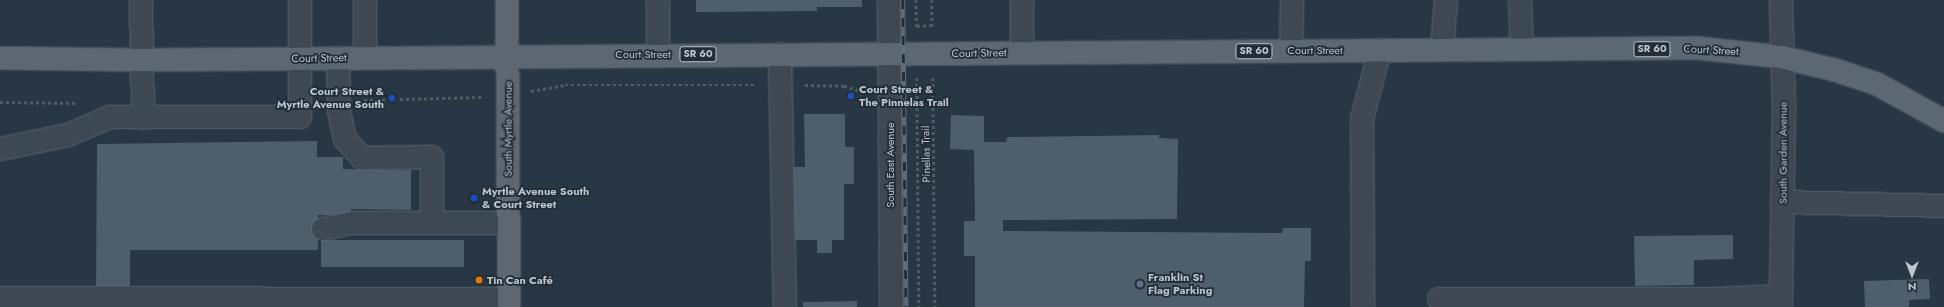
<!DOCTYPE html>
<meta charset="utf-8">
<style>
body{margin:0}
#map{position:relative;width:1944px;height:307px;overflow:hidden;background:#293643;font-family:Jost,sans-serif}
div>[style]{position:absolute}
.building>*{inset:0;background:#4f5e6b;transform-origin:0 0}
.path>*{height:2.5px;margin-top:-1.25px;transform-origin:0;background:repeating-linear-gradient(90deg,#495f60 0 3px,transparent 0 6px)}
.roads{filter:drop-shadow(0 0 1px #5c6670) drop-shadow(0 0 1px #5c6670)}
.minor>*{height:22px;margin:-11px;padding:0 11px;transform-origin:11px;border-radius:11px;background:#3d4853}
.major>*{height:22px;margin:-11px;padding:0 11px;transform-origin:11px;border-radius:11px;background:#5c6772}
.rail>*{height:4.5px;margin-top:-2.25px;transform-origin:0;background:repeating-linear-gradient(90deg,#222d38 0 9px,#606c79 0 18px);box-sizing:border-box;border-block:1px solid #606c79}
.dots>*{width:11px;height:11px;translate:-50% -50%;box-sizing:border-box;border:2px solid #222d38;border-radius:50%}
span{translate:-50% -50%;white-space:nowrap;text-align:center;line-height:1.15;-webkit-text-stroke:3.5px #222d38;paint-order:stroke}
.shield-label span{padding:1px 3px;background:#222d38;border:1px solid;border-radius:3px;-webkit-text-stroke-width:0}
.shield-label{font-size:10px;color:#bbc3cc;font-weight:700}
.street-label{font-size:11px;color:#bbc3cc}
.poi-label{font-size:11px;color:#bbc3cc;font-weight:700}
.left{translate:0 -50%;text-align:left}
.right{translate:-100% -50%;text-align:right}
.north{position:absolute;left:1892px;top:255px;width:40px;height:40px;-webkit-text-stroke:3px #222d38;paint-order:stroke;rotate:180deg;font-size:11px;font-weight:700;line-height:16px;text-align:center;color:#bbc3cc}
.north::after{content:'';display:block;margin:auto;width:14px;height:18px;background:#bbc3cc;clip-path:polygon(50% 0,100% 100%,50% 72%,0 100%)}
</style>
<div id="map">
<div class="building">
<div style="clip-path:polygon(696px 0,862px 0,862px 7px,817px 7px,817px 11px,696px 12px)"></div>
<div style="clip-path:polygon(804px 114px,845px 114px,845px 147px,854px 147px,854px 184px,844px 184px,844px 240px,832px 240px,832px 253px,817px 253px,817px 240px,790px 240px,789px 167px,805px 167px)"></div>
<div style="clip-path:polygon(951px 115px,984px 116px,984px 142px,1006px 142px,1007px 137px,1159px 135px,1159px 138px,1178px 139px,1177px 219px,1003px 220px,1003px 231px,1282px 233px,1283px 228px,1311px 228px,1311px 261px,1305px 261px,1304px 307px,975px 307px,975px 256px,964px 256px,964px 221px,975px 221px,974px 150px,950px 149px)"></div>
<div style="clip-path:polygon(317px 141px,317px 157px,343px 157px,343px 169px,411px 170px,411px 210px,351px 209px,351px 216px,318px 215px,318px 250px,130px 250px,130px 286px,96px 286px,97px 144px)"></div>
<div style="clip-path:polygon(1733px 235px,1733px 259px,1694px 260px,1694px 285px,1635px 286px,1634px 236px)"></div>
<div style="left:321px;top:240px;width:143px;height:27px"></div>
<div style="clip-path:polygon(1929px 279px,1930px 299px,1909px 300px,1909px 307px,1865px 307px,1864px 281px)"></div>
<div style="clip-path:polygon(857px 301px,857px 307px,803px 307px,803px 302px)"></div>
</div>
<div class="path">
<div style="left:916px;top:0;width:29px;rotate:88deg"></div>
<div style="left:932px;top:0;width:29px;rotate:90deg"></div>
<div style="left:917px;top:26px;width:15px;rotate:-4deg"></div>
<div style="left:917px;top:78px;width:229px;rotate:89.5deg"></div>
<div style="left:933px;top:78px;width:229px;rotate:89.5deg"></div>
<div style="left:805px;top:85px;width:39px;rotate:1deg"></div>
<div style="left:844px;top:86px;width:22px;rotate:16deg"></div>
<div style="left:531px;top:91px;width:35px;rotate:-10deg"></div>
<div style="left:565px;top:85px;width:191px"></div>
<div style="left:914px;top:91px;width:19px;rotate:-6deg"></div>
<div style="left:364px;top:100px;width:119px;rotate:-1.4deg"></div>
<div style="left:0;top:102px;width:77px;rotate:0.7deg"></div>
</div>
<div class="roads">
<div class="minor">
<div style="left:141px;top:0;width:118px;rotate:89deg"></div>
<div style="left:365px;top:0;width:58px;rotate:90deg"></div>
<div style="left:658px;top:0;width:54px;rotate:90deg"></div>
<div style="left:889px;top:0;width:307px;rotate:89.6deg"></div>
<div style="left:1022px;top:0;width:52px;rotate:90deg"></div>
<div style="left:1520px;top:0;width:49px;rotate:87.7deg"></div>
<div style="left:1781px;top:0;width:107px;rotate:88.4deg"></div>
<div style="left:1784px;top:107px;width:200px;rotate:90.9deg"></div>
<div style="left:1442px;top:49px;width:49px;rotate:-85.3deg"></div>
<div style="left:1291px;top:50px;width:50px;rotate:-88.9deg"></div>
<div style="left:780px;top:54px;width:253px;rotate:88.9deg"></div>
<div style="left:338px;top:58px;width:53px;rotate:88.9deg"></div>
<div style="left:339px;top:111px;width:29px;rotate:78deg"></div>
<div style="left:345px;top:139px;width:25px;rotate:48deg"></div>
<div style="left:362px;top:158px;width:70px;rotate:-0.8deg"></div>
<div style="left:432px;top:157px;width:66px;rotate:90deg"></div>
<div style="left:0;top:149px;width:69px;rotate:-11.6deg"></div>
<div style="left:68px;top:135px;width:46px;rotate:-23.2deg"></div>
<div style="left:110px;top:117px;width:190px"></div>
<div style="left:300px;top:117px;width:117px;rotate:-90deg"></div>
<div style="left:1782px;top:202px;width:162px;rotate:1.4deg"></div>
<div style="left:323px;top:229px;width:29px;rotate:-12deg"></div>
<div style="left:351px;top:223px;width:158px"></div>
<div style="left:0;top:298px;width:509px;rotate:0.11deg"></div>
<div style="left:1439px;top:299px;width:280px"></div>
<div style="left:1719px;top:299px;width:62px;rotate:-2.8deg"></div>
<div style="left:1363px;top:307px;width:188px;rotate:-90.3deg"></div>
<div style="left:1362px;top:119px;width:71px;rotate:-75.4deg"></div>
</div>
<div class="major">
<div style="left:507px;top:0;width:307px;rotate:89.6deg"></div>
<div style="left:0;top:58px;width:142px;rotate:0.8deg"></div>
<div style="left:142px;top:60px;width:1555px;rotate:-0.44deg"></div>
<div style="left:1697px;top:48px;width:84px;rotate:6.1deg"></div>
<div style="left:1781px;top:57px;width:56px;rotate:13.5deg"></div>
<div style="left:1835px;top:70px;width:44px;rotate:18.4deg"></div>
<div style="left:1877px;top:84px;width:77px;rotate:28.9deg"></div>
</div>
</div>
<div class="rail">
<div style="left:903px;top:0;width:307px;rotate:89.4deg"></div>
</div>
<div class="dots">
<div style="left:851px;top:96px;background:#1a4fb4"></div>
<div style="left:392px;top:98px;background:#1a4fb4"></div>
<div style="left:474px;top:198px;background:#1a4fb4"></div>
<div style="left:479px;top:280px;background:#e8710a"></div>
<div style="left:1140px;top:284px;background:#5c6f8a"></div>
</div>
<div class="shield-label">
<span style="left:1652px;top:49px">SR 60</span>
<span style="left:1254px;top:51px">SR 60</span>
<span style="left:698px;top:54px">SR 60</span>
</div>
<div class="street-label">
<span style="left:1315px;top:50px">Court Street</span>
<span style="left:1711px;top:50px;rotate:3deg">Court Street</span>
<span style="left:979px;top:53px;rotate:-1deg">Court Street</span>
<span style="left:643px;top:54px">Court Street</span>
<span style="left:319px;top:58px;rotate:-1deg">Court Street</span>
<span style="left:508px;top:129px;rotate:-90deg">South Myrtle Avenue</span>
<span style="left:1783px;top:153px;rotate:-90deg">South Garden Avenue</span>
<span style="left:926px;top:154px;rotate:-91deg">Pinellas Trail</span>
<span style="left:890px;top:165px;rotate:-90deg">South East Avenue</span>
</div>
<div class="poi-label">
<span class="left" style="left:859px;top:96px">Court Street &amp;<br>The Pinnelas Trail</span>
<span class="right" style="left:384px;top:98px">Court Street &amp;<br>Myrtle Avenue South</span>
<span class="left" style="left:482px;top:198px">Myrtle Avenue South<br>&amp; Court Street</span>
<span class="left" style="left:1148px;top:284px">Franklin St<br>Flag Parking</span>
<span class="left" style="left:487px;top:280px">Tin Can Café</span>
</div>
<div class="north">N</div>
</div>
